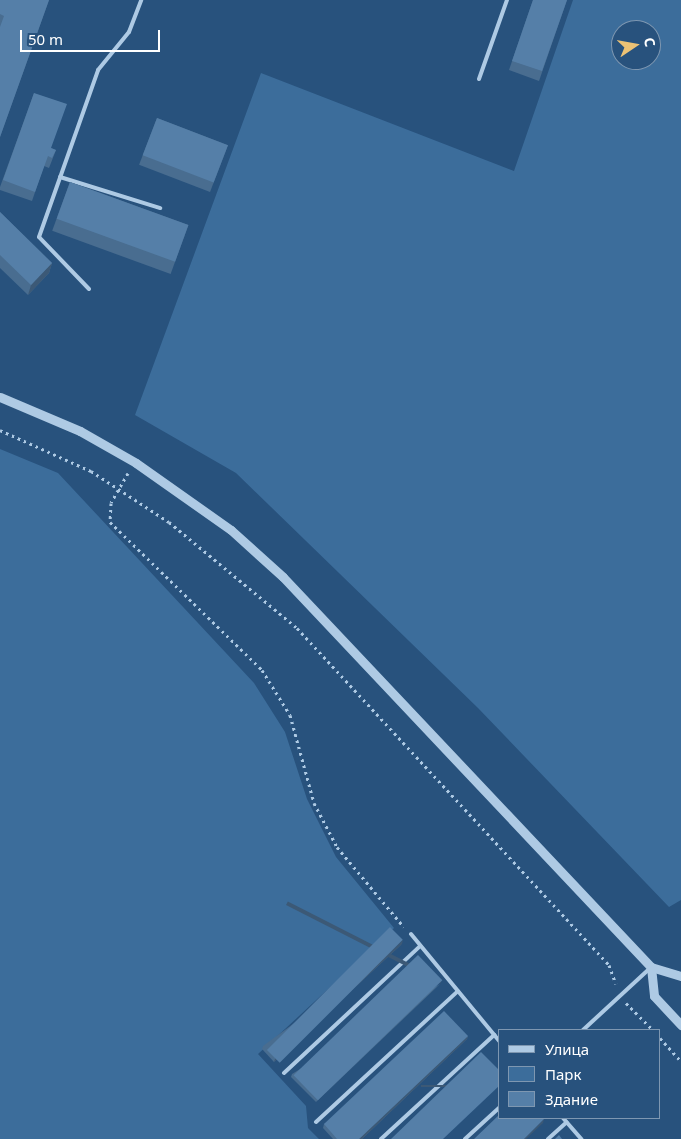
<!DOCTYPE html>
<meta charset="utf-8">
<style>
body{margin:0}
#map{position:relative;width:681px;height:1139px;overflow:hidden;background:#28527d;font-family:"Noto Sans",sans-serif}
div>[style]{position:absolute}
.green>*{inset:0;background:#3c6d9b}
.path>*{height:3px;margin-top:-1.5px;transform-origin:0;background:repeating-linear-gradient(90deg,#aecae4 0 2.5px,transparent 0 6.5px)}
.service>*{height:4px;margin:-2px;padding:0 2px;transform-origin:2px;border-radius:2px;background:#aecae4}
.tertiary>*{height:9px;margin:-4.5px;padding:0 4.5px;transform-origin:4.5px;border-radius:4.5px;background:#aecae4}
.wall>*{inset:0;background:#496d90;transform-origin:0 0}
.shaded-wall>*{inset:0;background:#3c5976;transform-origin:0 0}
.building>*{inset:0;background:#557fa8;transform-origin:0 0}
span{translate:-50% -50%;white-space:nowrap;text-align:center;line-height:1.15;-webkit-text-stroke:4px #28527d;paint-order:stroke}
.legend{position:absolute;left:498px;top:1029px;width:162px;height:90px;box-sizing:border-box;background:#28527d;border:1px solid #7e97b1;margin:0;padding:6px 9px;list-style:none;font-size:15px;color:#fff}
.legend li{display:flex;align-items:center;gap:10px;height:25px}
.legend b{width:25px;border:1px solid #7e97b1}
.north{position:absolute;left:611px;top:20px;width:50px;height:50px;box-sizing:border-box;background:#28527d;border:1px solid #7e97b1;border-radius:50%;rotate:78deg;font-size:14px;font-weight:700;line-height:20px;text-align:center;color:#fff}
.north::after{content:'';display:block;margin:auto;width:18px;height:22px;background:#ecc275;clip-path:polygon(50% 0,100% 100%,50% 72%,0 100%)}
.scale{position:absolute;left:20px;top:30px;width:140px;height:22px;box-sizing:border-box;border:2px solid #fff;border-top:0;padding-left:6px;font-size:15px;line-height:18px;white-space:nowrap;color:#fff;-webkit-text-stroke:4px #28527d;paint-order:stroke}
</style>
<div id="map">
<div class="green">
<div style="clip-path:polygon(evenodd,573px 0,681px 0,681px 900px,669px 907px,478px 708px,236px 473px,135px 415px,261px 73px,514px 171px,573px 0,621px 30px,651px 30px,651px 60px,621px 60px,621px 30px)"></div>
<div style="clip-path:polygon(0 449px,58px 473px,254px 683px,285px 732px,307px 799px,336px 857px,394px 928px,258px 1054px,306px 1106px,308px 1128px,319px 1139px,0 1139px)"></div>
</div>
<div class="path">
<div style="left:0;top:430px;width:100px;rotate:24.3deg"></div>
<div style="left:91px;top:471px;width:93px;rotate:33.2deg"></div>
<div style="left:169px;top:522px;width:166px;rotate:39.6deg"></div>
<div style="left:297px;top:628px;width:459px;rotate:47.2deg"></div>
<div style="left:609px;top:965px;width:20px;rotate:70deg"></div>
<div style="left:128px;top:473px;width:34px;rotate:120deg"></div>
<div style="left:111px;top:503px;width:19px;rotate:93deg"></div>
<div style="left:110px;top:522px;width:212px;rotate:44.2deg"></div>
<div style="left:262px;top:670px;width:53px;rotate:58.1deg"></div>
<div style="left:290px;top:715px;width:91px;rotate:74.7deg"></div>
<div style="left:314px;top:803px;width:50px;rotate:62.4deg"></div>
<div style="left:337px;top:847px;width:104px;rotate:50.1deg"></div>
<div style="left:626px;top:1003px;width:38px;rotate:45deg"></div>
<div style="left:660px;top:1038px;width:31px;rotate:48deg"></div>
</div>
<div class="service">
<div style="left:479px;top:79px;width:84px;rotate:-70.5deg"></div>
<div style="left:60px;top:177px;width:105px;rotate:17.2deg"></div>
<div style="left:89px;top:289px;width:72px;rotate:-133.9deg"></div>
<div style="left:39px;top:237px;width:177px;rotate:-70.5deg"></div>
<div style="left:98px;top:70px;width:49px;rotate:-50.8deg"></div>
<div style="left:129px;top:32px;width:34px;rotate:-69deg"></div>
<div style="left:411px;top:934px;width:140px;rotate:50.5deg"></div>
<div style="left:583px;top:1030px;width:90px;rotate:-42.7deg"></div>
<div style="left:284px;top:1073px;width:186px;rotate:-43deg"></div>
<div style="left:563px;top:1118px;width:28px;rotate:49deg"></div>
<div style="left:316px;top:1122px;width:193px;rotate:-42.7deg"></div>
<div style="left:381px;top:1139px;width:154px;rotate:-42.6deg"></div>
<div style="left:465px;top:1139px;width:47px;rotate:-42.4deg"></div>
<div style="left:548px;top:1139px;width:25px;rotate:-42deg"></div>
</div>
<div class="tertiary">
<div style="left:0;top:397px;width:87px;rotate:23deg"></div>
<div style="left:80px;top:431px;width:64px;rotate:29.7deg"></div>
<div style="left:136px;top:463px;width:116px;rotate:35.2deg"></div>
<div style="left:231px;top:530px;width:70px;rotate:42.1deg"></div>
<div style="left:283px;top:577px;width:536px;rotate:46.66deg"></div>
<div style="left:651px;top:967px;width:31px;rotate:17deg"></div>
<div style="left:651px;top:967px;width:29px;rotate:84deg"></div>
<div style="left:654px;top:996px;width:40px;rotate:47deg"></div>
</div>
<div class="wall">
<div style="clip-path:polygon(0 0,49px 0,0 137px)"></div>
<div style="clip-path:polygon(533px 0,567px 0,539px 81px,509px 70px)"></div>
<div style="clip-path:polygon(34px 93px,51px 148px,56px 150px,49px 168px,44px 166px,32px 201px,0 190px,0 187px)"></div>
<div style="left:157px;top:118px;width:76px;height:50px;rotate:21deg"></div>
<div style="left:70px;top:182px;width:126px;height:52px;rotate:20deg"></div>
<div style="clip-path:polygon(0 212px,52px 263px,49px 273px,28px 295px,0 268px)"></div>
<div style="clip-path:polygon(402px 944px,274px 1062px,262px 1049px,263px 1046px)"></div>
<div style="clip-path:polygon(440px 984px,316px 1102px,291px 1077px,292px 1074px)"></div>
<div style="clip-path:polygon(468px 1036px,467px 1039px,362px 1139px,333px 1139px,323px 1128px,324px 1124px)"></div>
</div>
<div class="shaded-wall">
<div style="clip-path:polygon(52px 263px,49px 273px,28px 295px,31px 285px)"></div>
<div style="clip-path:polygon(403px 940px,402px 944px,274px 1062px,275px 1059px)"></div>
<div style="left:442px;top:980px;width:4px;height:173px;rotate:117deg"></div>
<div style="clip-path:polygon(468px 1036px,467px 1039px,362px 1139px,359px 1139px)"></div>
<div style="left:500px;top:1085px;width:2px;height:79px;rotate:90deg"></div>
<div style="clip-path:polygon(544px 1119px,543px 1123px,526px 1139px,524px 1139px)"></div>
</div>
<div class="building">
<div style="clip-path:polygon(0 0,49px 0,0 137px,0 27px,4px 16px,0 14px)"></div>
<div style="clip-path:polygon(533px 0,567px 0,542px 71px,512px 61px)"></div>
<div style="clip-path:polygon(34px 93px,67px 104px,51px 148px,56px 150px,52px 158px,48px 156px,35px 192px,3px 180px)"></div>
<div style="left:157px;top:118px;width:76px;height:40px;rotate:21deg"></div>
<div style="left:70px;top:182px;width:126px;height:39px;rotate:20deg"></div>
<div style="clip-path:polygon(0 212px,52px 263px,31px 285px,0 255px)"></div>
<div style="left:390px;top:927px;width:18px;height:174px;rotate:45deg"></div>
<div style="left:418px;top:955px;width:35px;height:173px;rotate:46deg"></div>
<div style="clip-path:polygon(444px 1011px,468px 1036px,359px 1139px,337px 1139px,324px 1124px)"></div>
<div style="clip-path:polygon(481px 1052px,500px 1071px,500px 1085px,443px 1139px,391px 1139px)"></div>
<div style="clip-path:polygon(500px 1114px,500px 1118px,543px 1118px,544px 1119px,524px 1139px,474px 1139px)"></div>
<div style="clip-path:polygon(559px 1135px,562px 1139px,555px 1139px)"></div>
</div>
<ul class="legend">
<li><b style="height:6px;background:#aecae4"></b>Улица</li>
<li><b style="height:14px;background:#3c6d9b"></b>Парк</li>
<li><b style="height:14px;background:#557fa8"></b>Здание</li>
</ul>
<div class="north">С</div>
<div class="scale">50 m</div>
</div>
